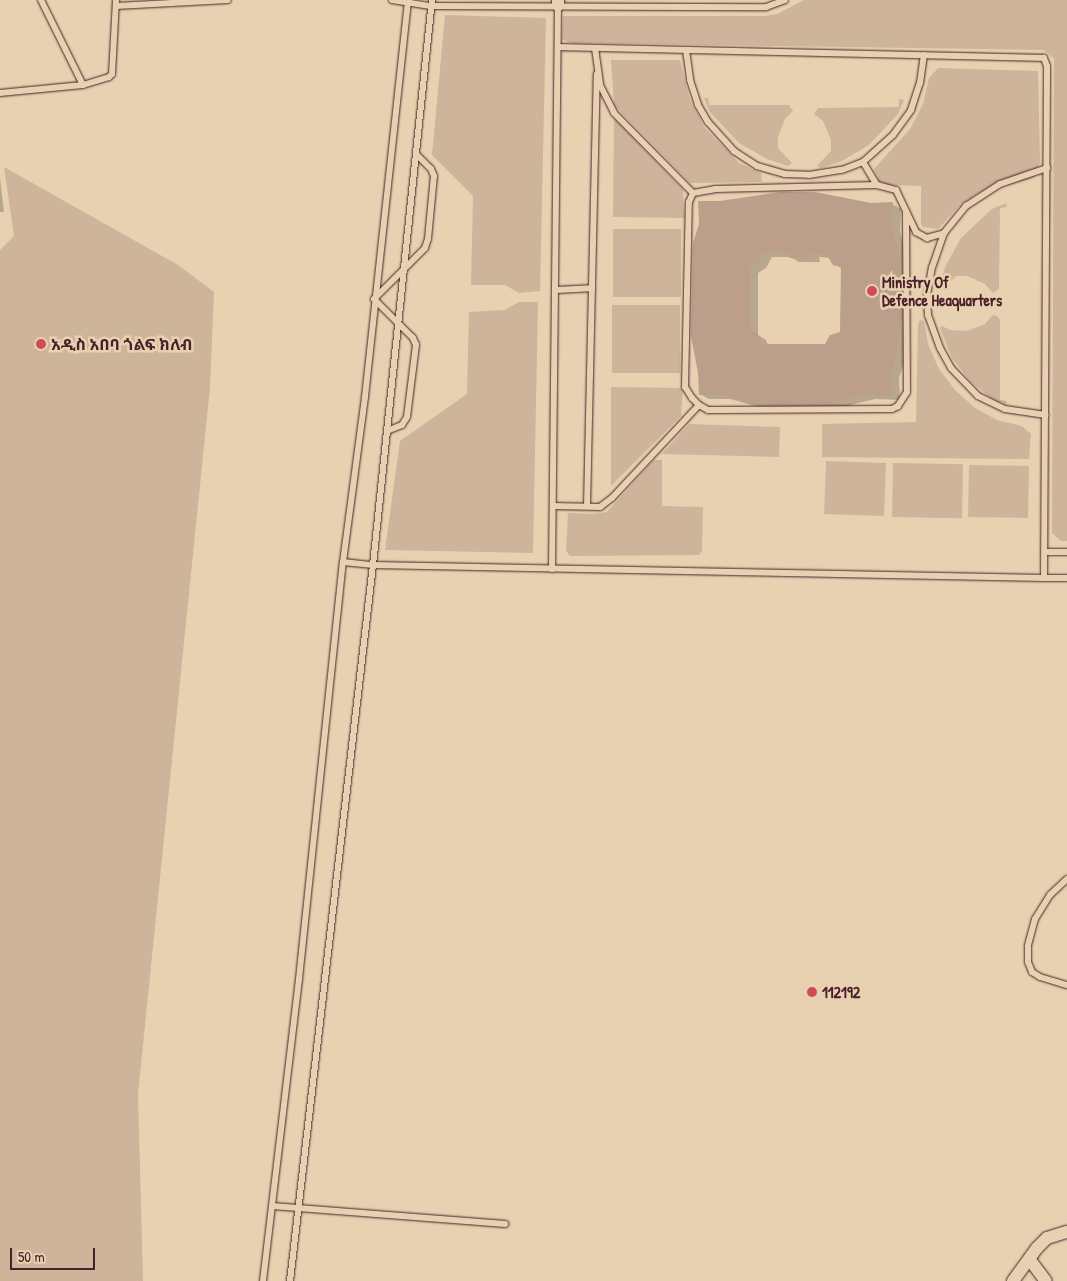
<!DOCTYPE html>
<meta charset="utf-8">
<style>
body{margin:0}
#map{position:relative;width:1067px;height:1281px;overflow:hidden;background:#e7d1b0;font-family:"Patrick Hand","Noto Sans Ethiopic",sans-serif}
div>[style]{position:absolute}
.green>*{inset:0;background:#ceb49a;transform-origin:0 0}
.shadow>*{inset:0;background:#0003}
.building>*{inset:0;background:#bb9f8b}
.roads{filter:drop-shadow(0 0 1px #4a1f2b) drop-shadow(0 0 1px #4a1f2b)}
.lane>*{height:6px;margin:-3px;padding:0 3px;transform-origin:3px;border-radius:3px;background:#e7d1b0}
.street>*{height:12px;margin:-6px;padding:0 6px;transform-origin:6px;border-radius:6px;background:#e7d1b0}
.dots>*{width:14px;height:14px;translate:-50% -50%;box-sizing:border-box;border:2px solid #e7d1b0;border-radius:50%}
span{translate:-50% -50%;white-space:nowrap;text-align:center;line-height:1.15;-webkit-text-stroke:5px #e7d1b0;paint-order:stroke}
.poi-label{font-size:16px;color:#4a1f2b;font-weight:700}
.left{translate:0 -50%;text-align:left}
.scale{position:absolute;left:10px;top:1248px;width:85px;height:22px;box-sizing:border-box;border:2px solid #4a1f2b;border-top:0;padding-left:6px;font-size:15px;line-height:18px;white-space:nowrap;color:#4a1f2b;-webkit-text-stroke:4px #e7d1b0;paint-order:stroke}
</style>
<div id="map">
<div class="green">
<div style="clip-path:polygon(804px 0,1067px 0,1067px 541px,1061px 541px,1052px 533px,1054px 59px,1044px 50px,570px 43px,562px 39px,563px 16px,765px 16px,777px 14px)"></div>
<div style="clip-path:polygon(445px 15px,546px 18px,540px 291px,519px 293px,505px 285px,471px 285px,473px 196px,432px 155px)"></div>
<div style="clip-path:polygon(611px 60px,680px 60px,690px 100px,704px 127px,739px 163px,761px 173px,762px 182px,690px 183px,614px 105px)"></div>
<div style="clip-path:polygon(938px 68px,1038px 71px,1040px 162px,1036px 175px,1031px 179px,980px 192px,961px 204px,938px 229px,923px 227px,921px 224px,921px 186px,887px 185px,879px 181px,874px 169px,910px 129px,923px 104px,929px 78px)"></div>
<div style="clip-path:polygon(704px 98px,708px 98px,709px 105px,789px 105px,793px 111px,785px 119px,778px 137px,778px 148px,792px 163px,788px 166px,767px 159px,739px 143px,710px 112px)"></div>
<div style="clip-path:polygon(899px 99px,904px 100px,898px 114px,869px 145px,842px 161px,821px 168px,817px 166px,831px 151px,831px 140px,823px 121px,814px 114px,818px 108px,899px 107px)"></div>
<div style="clip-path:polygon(614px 118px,683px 190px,684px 218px,613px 217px)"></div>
<div style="clip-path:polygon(4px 167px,178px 265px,214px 292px,210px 387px,138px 1094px,143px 1281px,0 1281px,0 250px,14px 236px)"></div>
<div style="clip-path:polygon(1006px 203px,1007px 207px,1000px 208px,999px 289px,993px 293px,985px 284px,967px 276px,956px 276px,941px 290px,939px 286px,946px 265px,961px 238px,992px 209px)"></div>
<div style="left:613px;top:229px;width:68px;height:68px"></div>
<div style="clip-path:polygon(519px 302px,538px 302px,533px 553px,385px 550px,400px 441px,467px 394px,469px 312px,505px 310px)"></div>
<div style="left:612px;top:305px;width:68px;height:68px"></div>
<div style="clip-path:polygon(993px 315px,997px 316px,1000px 320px,1000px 400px,1007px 401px,1006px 405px,992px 399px,971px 382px,952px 358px,940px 328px,942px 326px,950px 330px,967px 331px,985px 324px)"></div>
<div style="clip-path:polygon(920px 320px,924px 321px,928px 344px,939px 369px,955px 390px,975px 408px,997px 420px,1022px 426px,1031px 434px,1029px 459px,822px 457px,822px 424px,916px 422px,918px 325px)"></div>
<div style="clip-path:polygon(611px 387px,683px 388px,681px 416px,611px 486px)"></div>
<div style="clip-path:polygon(689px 424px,780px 427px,779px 457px,662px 454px)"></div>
<div style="clip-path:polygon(654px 460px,662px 460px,662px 506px,703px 507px,702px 551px,699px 555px,570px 556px,566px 551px,568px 513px,593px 514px,607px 512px)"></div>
<div style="left:826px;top:461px;width:60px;height:53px;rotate:2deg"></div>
<div style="left:893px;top:463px;width:70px;height:54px;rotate:1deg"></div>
<div style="left:969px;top:465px;width:60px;height:52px;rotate:1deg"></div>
</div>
<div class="shadow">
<div style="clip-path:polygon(0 178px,4px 212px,0 212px)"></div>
<div style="clip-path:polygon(evenodd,870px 204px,892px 204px,901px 209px,900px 232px,907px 258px,910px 285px,910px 319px,904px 363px,899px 378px,900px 400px,875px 399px,838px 408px,759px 407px,730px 399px,709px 399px,700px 394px,694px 243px,870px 204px,772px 257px,790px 257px,799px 262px,820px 262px,819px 257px,830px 258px,834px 264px,843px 269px,841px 333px,826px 345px,768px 345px,766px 340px,758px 335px,758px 273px,766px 268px,772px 257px)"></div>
</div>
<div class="building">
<div style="clip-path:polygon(evenodd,780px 192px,815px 192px,871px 203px,893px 202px,892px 226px,899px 253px,901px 279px,902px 314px,896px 358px,891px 372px,892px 396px,866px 395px,829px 404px,785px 405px,749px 403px,721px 395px,699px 395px,698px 373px,691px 336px,693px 243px,699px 224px,698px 201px,720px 201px,780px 192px,763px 253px,789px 253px,789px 258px,812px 257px,811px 253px,826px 254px,833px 265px,841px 267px,840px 332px,830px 335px,825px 344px,761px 344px,758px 334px,749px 330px,750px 268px,759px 262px,763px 253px)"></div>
</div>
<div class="roads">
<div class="lane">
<div style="left:41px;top:0;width:95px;rotate:63.7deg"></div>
<div style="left:392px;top:0;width:39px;rotate:9deg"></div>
<div style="left:431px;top:6px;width:335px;rotate:0.2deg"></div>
<div style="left:766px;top:7px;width:20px;rotate:-20deg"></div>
<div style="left:116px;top:6px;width:112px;rotate:-3.1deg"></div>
<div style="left:595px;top:48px;width:37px;rotate:82deg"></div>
<div style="left:600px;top:85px;width:31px;rotate:63deg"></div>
<div style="left:614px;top:113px;width:112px;rotate:45.4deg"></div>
<div style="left:686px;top:50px;width:30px;rotate:82deg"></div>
<div style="left:690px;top:80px;width:26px;rotate:72deg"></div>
<div style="left:698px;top:105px;width:20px;rotate:60deg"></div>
<div style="left:708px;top:122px;width:39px;rotate:48deg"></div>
<div style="left:734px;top:151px;width:27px;rotate:33deg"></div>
<div style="left:757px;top:166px;width:29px;rotate:16deg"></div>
<div style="left:785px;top:174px;width:24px;rotate:2deg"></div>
<div style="left:809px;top:175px;width:33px;rotate:-9deg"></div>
<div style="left:842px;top:170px;width:22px;rotate:-21deg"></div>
<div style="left:863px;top:162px;width:40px;rotate:-42deg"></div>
<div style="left:893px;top:135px;width:31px;rotate:-54deg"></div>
<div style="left:911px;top:110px;width:28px;rotate:-72deg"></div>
<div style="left:920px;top:83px;width:28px;rotate:-82deg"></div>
<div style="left:0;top:93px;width:83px;rotate:-5.5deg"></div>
<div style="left:83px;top:85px;width:27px;rotate:-17deg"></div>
<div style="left:109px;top:77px;width:4px;rotate:-45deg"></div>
<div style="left:112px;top:74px;width:74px;rotate:-86.9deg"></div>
<div style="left:863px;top:162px;width:27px;rotate:59deg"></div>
<div style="left:906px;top:211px;width:181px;rotate:89.7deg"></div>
<div style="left:907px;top:392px;width:17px;rotate:123deg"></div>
<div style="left:898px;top:406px;width:7px;rotate:153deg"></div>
<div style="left:892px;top:409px;width:175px;rotate:179.7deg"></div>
<div style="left:717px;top:410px;width:9px;rotate:180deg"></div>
<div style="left:708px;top:410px;width:10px;rotate:-151deg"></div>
<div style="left:699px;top:405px;width:10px;rotate:-135deg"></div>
<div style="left:692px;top:398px;width:13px;rotate:-122deg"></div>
<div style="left:685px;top:387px;width:185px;rotate:-88.8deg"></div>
<div style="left:689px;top:202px;width:10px;rotate:-66deg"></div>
<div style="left:693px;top:193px;width:22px;rotate:-10deg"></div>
<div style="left:715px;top:189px;width:162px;rotate:-1.4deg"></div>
<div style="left:877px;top:185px;width:20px;rotate:15deg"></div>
<div style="left:896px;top:190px;width:47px;rotate:64.5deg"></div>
<div style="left:916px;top:232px;width:13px;rotate:29deg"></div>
<div style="left:927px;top:238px;width:18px;rotate:-16deg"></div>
<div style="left:944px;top:233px;width:36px;rotate:109deg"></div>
<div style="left:932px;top:267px;width:29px;rotate:100deg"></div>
<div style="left:927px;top:296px;width:19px;rotate:87deg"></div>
<div style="left:928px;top:315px;width:35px;rotate:70deg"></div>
<div style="left:940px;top:348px;width:23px;rotate:61deg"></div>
<div style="left:951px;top:368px;width:39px;rotate:46deg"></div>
<div style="left:978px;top:396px;width:30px;rotate:26deg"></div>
<div style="left:1005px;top:409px;width:41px;rotate:8.3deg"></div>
<div style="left:944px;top:233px;width:35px;rotate:-51deg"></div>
<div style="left:966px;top:206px;width:40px;rotate:-32.9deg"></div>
<div style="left:1000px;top:184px;width:50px;rotate:-18.8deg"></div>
<div style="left:555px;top:290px;width:37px;rotate:-3deg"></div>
<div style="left:387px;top:431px;width:16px;rotate:-22deg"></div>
<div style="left:402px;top:425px;width:9px;rotate:-58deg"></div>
<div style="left:407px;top:417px;width:73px;rotate:-82.9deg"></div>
<div style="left:416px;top:345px;width:8px;rotate:-113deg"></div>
<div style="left:413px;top:338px;width:55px;rotate:-135deg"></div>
<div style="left:374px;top:299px;width:72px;rotate:-45deg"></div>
<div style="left:425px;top:248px;width:9px;rotate:-72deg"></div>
<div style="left:428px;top:239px;width:63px;rotate:-84.6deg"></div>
<div style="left:434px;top:176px;width:8px;rotate:-113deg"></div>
<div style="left:431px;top:169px;width:21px;rotate:-135deg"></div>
<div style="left:553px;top:506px;width:47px;rotate:1.2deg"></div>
<div style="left:600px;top:507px;width:15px;rotate:-37deg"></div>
<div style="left:612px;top:498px;width:127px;rotate:-46.9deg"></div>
<div style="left:587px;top:506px;width:432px;rotate:-88.7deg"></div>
<div style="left:1045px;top:552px;width:22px"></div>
<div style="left:343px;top:562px;width:30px;rotate:6deg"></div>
<div style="left:373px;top:565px;width:671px;rotate:1.11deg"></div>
<div style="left:1044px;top:578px;width:512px;rotate:-89.66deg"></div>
<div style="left:1047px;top:66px;width:9px;rotate:-111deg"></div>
<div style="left:1044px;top:58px;width:486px;rotate:-178.7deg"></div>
<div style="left:552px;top:569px;width:564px;rotate:-89.39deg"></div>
<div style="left:1044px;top:578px;width:23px"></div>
<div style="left:1067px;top:879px;width:23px;rotate:137deg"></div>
<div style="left:1050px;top:895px;width:28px;rotate:122deg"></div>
<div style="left:1035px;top:919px;width:28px;rotate:105deg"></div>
<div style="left:1028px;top:946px;width:16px;rotate:90deg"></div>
<div style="left:1028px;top:962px;width:11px;rotate:68deg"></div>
<div style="left:1032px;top:972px;width:9px;rotate:32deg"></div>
<div style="left:1040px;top:977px;width:28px;rotate:17deg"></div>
<div style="left:272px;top:1206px;width:234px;rotate:4.4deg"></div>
<div style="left:263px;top:1281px;width:304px;rotate:-83.2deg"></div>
<div style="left:299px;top:979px;width:419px;rotate:-84deg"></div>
<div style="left:343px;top:562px;width:166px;rotate:-82.4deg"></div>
<div style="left:365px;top:397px;width:399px;rotate:-83.8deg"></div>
<div style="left:290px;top:1281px;width:721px;rotate:-83.39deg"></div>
<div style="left:373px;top:565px;width:568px;rotate:-84.04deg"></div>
</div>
<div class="street">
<div style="left:558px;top:5px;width:5px;rotate:-90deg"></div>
<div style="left:1030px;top:1260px;width:26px;rotate:53deg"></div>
<div style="left:1013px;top:1281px;width:41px;rotate:-54deg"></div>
<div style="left:1037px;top:1248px;width:14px;rotate:-45deg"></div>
<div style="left:1047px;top:1238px;width:21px;rotate:-17deg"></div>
</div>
</div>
<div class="dots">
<div style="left:872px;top:291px;background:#d1495b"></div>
<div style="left:41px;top:344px;background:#d1495b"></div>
<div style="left:812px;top:992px;background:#d1495b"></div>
</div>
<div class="poi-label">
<span class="left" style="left:882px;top:291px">Ministry Of<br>Defence Heaquarters</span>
<span class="left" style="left:51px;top:344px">አዲስ አበባ ጎልፍ ክለብ</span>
<span class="left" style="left:822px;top:992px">112192</span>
</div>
<div class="scale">50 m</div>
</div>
